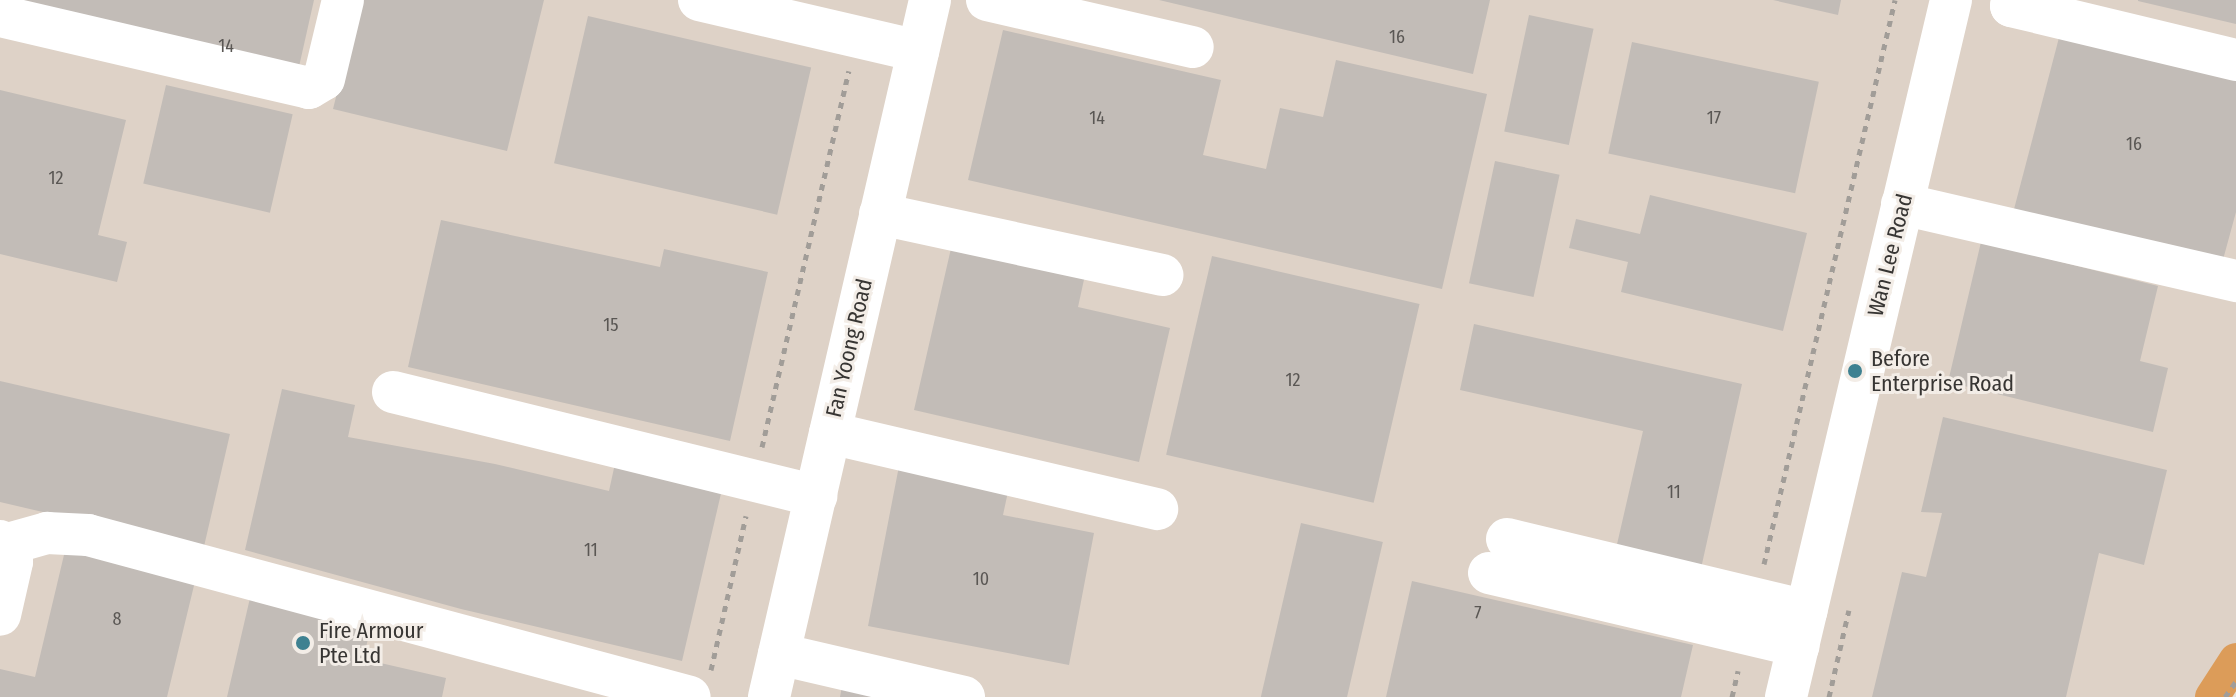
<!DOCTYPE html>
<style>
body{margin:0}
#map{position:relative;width:2236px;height:697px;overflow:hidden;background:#e6e0da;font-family:"Fira Sans Condensed",sans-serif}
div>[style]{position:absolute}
.built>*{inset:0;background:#ded2c7}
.canal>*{height:34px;margin:-17px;padding:0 17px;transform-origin:17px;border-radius:17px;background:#dc9c59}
.building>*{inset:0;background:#c2bcb7;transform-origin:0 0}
.path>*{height:5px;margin-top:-2.5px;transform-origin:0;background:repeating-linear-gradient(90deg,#a19d98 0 6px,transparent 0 12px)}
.minor>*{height:42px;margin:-21px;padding:0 21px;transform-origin:21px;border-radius:21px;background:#fff}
.dots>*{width:22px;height:22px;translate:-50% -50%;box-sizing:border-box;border:4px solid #f3ede7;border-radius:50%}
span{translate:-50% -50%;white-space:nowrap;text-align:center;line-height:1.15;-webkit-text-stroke:6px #f3ede7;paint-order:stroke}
.number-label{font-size:18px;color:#5a5754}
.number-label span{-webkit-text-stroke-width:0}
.street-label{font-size:22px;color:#373533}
.poi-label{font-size:22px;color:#373533}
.left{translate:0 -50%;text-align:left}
</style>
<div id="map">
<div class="built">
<div style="clip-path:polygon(0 0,2236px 0,2236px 663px,2215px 697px,0 697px)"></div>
</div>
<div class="canal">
<div style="left:2212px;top:697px;width:44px;rotate:-57deg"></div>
</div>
<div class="building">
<div style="clip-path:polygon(0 0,314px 0,296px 80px)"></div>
<div style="clip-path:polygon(360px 0,544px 0,507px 151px,333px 109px)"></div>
<div style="clip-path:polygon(1159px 0,1490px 0,1473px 74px)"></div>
<div style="clip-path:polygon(1773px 0,1841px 0,1838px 15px)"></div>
<div style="clip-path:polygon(2138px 0,2236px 0,2236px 24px,2138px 1px)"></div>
<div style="left:1529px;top:15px;width:66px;height:119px;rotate:12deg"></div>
<div style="left:588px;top:16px;width:229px;height:151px;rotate:13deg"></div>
<div style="clip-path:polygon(1003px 30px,1221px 80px,1203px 155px,1266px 169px,1280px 108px,1323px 117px,1336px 60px,1487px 94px,1442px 289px,968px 180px)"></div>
<div style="clip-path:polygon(2061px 30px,2236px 76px,2236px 212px,2221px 267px,2013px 213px)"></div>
<div style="left:1632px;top:42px;width:191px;height:114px;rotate:12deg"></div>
<div style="left:166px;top:85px;width:130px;height:101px;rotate:13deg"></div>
<div style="clip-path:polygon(0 90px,126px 120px,98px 235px,127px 242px,117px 282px,0 254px)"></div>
<div style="left:1495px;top:161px;width:66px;height:125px;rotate:12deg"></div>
<div style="clip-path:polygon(1650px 195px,1807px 233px,1783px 331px,1621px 292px,1628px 262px,1569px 248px,1576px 219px,1640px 234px)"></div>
<div style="clip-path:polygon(441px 220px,660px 267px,664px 249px,768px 272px,730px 441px,408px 367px)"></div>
<div style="clip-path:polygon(1981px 242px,2158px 286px,2140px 361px,2168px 368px,2153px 432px,1948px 382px)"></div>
<div style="clip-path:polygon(952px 244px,1085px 275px,1078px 307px,1170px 328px,1139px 462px,914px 410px)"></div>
<div style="left:1212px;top:256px;width:213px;height:204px;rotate:13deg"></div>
<div style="clip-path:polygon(1474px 324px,1742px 384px,1700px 573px,1615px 553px,1643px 431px,1460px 390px)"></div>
<div style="left:0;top:381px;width:236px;height:118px;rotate:13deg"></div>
<div style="clip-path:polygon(282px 389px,355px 405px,348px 437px,495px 464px,609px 491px,616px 459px,723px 485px,682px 661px,461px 609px,245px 550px)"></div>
<div style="clip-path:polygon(1943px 417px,2167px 470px,2144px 565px,2099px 553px,2066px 697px,1872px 697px,1902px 572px,1926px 577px,1942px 513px,1921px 512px)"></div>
<div style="clip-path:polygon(899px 466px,1009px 487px,1003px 515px,1094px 533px,1069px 665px,868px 626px)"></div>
<div style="left:1301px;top:523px;width:84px;height:179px;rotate:13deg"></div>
<div style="clip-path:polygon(68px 538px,198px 569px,167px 697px,0 697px,0 669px,35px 677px)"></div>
<div style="clip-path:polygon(1412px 581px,1693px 645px,1681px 697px,1386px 697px)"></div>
<div style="clip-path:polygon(250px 598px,371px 627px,363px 659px,446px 678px,442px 697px,227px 697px)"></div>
<div style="clip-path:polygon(842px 686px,889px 697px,840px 697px)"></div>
</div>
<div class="path">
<div style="left:762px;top:447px;width:386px;rotate:-77deg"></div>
<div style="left:1764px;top:564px;width:579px;rotate:-76.92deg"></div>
<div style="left:711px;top:670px;width:158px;rotate:-77.2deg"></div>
<div style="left:1732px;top:697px;width:27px;rotate:-77deg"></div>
<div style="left:1829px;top:697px;width:89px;rotate:-77.1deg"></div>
<div style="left:2225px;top:697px;width:19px;rotate:-55deg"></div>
</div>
<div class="minor">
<div style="left:699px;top:0;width:225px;rotate:13.1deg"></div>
<div style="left:987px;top:0;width:211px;rotate:12.9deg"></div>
<div style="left:2012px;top:0;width:6px;rotate:99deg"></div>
<div style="left:2011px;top:6px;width:231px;rotate:13.5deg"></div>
<div style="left:0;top:16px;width:317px;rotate:13.1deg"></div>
<div style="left:309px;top:88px;width:17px;rotate:-31deg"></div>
<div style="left:324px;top:79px;width:81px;rotate:-76.5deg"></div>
<div style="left:1902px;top:204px;width:343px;rotate:13deg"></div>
<div style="left:880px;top:214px;width:289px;rotate:12.2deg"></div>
<div style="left:393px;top:392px;width:436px;rotate:13.8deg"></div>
<div style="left:830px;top:433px;width:336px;rotate:13.1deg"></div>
<div style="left:1507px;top:539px;width:308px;rotate:13.5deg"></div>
<div style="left:0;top:541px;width:9px;rotate:21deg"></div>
<div style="left:8px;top:544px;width:18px;rotate:77deg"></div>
<div style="left:12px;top:562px;width:54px;rotate:102.8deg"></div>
<div style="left:8px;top:544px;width:41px;rotate:-15.8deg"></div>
<div style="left:47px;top:533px;width:41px;rotate:2.8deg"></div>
<div style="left:88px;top:535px;width:623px;rotate:15.06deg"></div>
<div style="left:1489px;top:573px;width:318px;rotate:13.3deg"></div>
<div style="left:779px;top:654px;width:190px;rotate:13.1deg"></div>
<div style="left:769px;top:697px;width:715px;rotate:-76.99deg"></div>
<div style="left:1786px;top:697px;width:716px;rotate:-76.68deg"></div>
</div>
<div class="dots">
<div style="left:1855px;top:371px;background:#3e8191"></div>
<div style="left:303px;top:643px;background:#3e8191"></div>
</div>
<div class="number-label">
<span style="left:1397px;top:37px">16</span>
<span style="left:226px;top:46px">14</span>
<span style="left:1097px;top:118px">14</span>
<span style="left:1714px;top:118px">17</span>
<span style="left:2134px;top:144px">16</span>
<span style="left:56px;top:178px">12</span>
<span style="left:611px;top:325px">15</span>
<span style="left:1293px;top:380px">12</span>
<span style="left:1674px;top:492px">11</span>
<span style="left:591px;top:550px">11</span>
<span style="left:981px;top:579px">10</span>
<span style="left:1478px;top:613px">7</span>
<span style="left:117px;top:619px">8</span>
</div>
<div class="street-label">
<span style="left:1890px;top:255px;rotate:-76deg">Wan Lee Road</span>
<span style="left:849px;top:348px;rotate:-77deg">Fan Yoong Road</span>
</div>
<div class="poi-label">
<span class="left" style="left:1871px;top:371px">Before<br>Enterprise Road</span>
<span class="left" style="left:319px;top:643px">Fire Armour<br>Pte Ltd</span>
</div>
</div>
